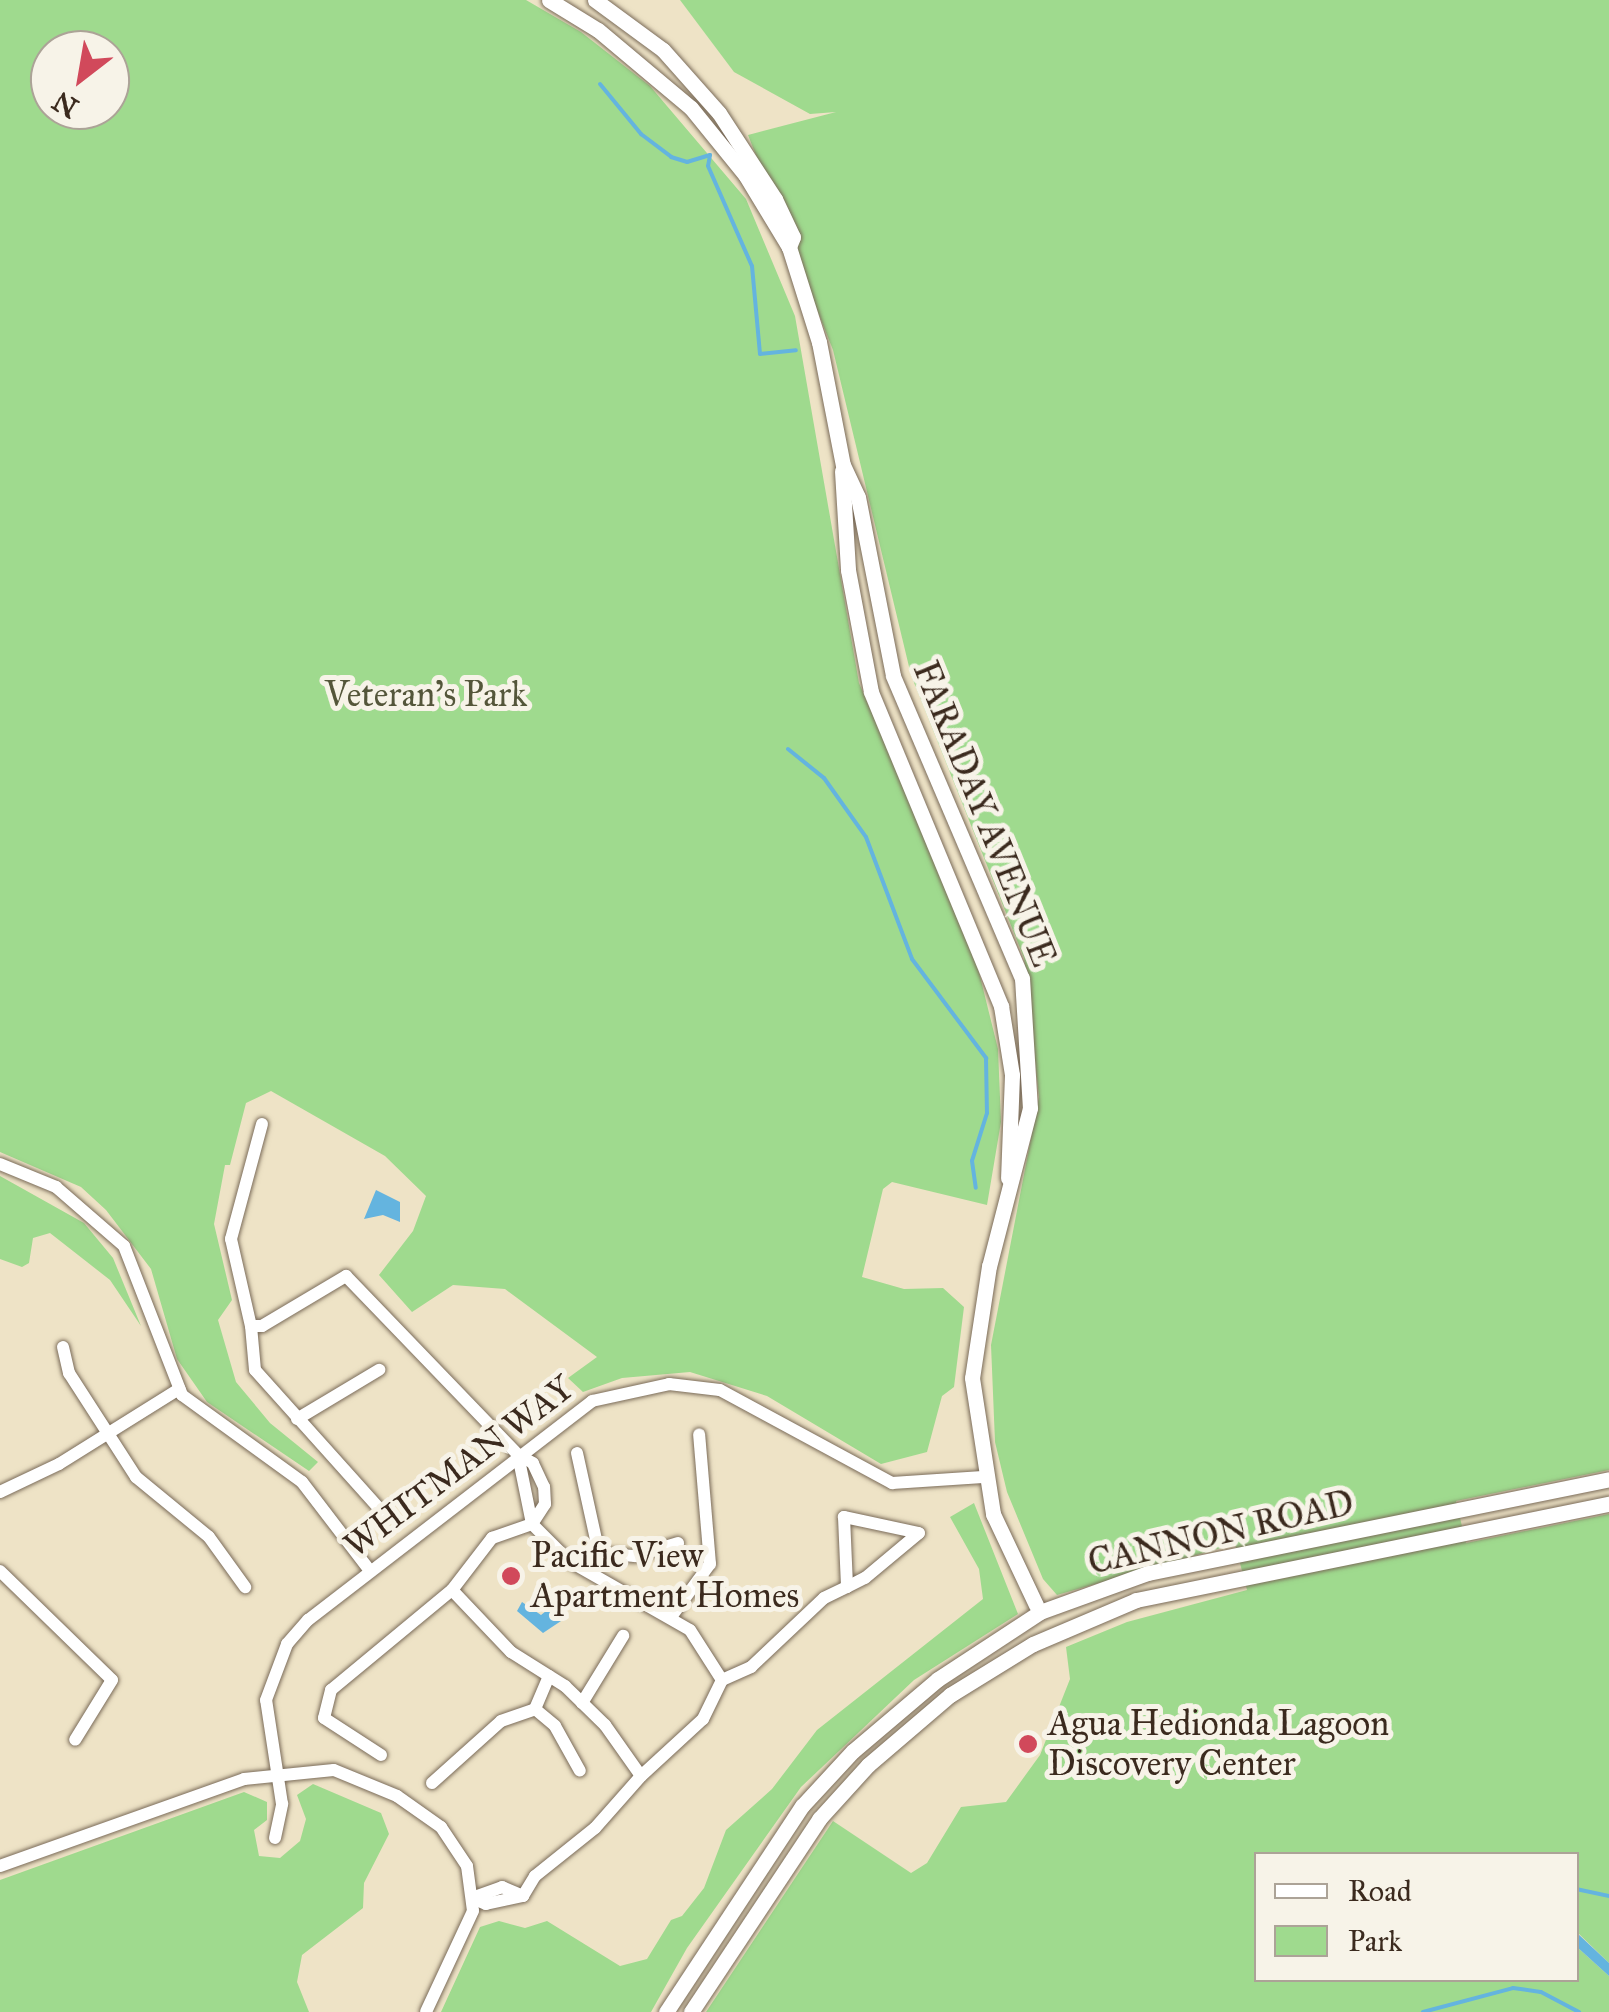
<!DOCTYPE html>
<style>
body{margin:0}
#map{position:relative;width:1609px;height:2012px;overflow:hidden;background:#eee3c6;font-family:"IM FELL Great Primer",serif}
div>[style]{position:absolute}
.green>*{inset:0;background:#9fda8e}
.water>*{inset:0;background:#64b4df}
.stream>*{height:4px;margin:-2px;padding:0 2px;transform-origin:2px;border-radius:2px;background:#64b4df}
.roads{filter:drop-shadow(0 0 2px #7a6b59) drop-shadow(0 0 2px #7a6b59)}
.minor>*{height:12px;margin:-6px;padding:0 6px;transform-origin:6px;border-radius:6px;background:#fff}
.major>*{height:15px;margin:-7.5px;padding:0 7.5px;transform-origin:7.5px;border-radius:7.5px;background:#fff}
.dots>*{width:28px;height:28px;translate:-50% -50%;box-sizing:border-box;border:5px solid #f7f3e8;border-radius:50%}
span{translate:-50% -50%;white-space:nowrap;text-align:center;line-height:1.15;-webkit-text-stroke:10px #f7f3e8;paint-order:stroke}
.park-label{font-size:35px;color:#54563a}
.street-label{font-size:35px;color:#3b2a1e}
.poi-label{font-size:35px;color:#3b2a1e}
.left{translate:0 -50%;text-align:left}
.legend{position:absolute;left:1254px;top:1852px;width:325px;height:130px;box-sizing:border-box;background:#f7f3e8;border:2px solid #aca397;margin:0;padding:12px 18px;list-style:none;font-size:30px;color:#3b2a1e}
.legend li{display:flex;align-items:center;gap:20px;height:50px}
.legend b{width:50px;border:2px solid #aca397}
.north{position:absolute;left:30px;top:30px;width:100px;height:100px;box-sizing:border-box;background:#f7f3e8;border:2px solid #aca397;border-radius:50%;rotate:211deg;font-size:28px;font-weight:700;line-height:40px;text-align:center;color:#3b2a1e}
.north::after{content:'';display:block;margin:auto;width:35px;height:45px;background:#d1495b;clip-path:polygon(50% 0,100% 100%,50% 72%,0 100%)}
</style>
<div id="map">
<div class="green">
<div style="clip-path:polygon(evenodd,0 0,526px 0,581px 32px,650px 86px,746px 199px,795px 316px,859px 683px,971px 940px,998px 1049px,1001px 1122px,987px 1205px,892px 1182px,883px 1189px,862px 1277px,904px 1289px,943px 1288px,964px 1307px,954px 1387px,942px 1396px,927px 1452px,881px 1464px,767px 1396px,690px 1372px,622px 1378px,583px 1392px,568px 1378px,597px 1357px,505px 1289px,453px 1285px,412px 1312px,379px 1275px,413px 1231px,426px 1196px,385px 1156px,271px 1091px,246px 1103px,230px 1165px,225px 1165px,214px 1224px,232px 1300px,218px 1320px,236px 1382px,270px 1423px,318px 1462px,309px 1471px,207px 1402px,177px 1359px,151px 1269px,106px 1210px,81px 1187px,0 1152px,0 0,50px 50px,110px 50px,110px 110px,50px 110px,50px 50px)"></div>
<div style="clip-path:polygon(680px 0,1609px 0,1609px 1470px,1456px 1501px,1466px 1543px,1609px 1514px,1609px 1963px,1577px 1932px,1576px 1854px,1256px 1854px,1256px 1980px,1576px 1980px,1577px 1947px,1609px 1976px,1609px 2012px,706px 2012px,833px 1821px,911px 1873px,927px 1863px,961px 1807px,1006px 1802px,1040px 1755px,1070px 1679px,1066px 1647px,1127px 1622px,1247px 1590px,1235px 1544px,1057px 1595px,1043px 1579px,1007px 1492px,995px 1442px,991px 1345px,1039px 1097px,1024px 958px,911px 675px,833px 350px,748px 135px,836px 112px,810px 114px,734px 72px)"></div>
<div style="clip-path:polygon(0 1176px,84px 1223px,113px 1258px,141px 1326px,110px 1280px,50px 1233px,33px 1238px,29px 1263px,22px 1267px,0 1259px)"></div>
<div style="clip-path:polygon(974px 1503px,1018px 1614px,914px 1680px,801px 1787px,687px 1948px,651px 2012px,441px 2012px,480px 1927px,499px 1921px,525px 1928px,547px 1921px,620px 1966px,647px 1959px,671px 1920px,682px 1916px,704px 1888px,726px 1830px,772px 1789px,817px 1730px,983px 1599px,979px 1569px,950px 1517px)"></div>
<div style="clip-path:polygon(313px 1784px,381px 1813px,389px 1834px,364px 1883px,363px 1908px,302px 1955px,297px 1982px,309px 2012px,0 2012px,0 1880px,244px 1792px,267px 1802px,267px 1820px,254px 1830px,259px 1856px,280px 1858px,300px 1841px,306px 1819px,297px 1795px)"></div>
</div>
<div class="water">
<div style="clip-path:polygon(376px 1190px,400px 1202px,400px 1222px,383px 1215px,364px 1219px)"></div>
<div style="clip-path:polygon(560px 1600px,564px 1619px,543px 1633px,517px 1611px,522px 1602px,541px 1615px)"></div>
<div style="clip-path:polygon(1576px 1932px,1609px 1963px,1609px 1976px,1577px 1947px)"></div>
</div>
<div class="stream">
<div style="left:600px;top:84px;width:65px;rotate:50.6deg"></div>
<div style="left:641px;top:134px;width:38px;rotate:37deg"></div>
<div style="left:671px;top:157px;width:17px;rotate:17deg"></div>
<div style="left:687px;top:162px;width:24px;rotate:-17deg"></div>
<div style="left:710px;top:155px;width:11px;rotate:100deg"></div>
<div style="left:708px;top:166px;width:109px;rotate:66.3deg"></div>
<div style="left:752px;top:266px;width:88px;rotate:84.8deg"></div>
<div style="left:760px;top:354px;width:36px;rotate:-6deg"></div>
<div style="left:788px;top:749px;width:46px;rotate:38.9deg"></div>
<div style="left:824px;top:778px;width:72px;rotate:54.6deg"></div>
<div style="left:866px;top:837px;width:130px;rotate:69.3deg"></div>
<div style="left:912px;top:959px;width:124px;rotate:53.2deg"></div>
<div style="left:986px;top:1058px;width:55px;rotate:89deg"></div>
<div style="left:987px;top:1113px;width:50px;rotate:107.4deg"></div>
<div style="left:972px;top:1161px;width:27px;rotate:82deg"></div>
<div style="left:1576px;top:1889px;width:34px;rotate:12deg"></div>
<div style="left:1423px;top:2012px;width:93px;rotate:-14.9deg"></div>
<div style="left:1513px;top:1988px;width:28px;rotate:8deg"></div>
<div style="left:1541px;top:1992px;width:43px;rotate:27.8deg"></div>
</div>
<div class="roads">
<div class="minor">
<div style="left:262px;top:1124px;width:119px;rotate:105.1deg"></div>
<div style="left:231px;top:1239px;width:89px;rotate:77.1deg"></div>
<div style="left:251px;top:1326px;width:11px"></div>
<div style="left:262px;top:1326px;width:98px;rotate:-30.8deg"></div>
<div style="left:346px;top:1276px;width:248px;rotate:46.1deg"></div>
<div style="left:0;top:1164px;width:61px;rotate:22.3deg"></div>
<div style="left:56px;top:1187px;width:90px;rotate:40.9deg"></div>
<div style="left:124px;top:1246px;width:160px;rotate:68.7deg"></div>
<div style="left:182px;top:1395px;width:148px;rotate:35.9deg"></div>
<div style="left:302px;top:1482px;width:112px;rotate:52.6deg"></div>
<div style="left:251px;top:1326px;width:44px;rotate:84.8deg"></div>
<div style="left:255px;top:1370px;width:193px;rotate:48.1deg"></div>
<div style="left:63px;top:1347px;width:27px;rotate:77deg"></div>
<div style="left:69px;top:1373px;width:124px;rotate:57.2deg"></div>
<div style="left:136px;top:1477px;width:94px;rotate:39.4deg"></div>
<div style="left:209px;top:1537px;width:62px;rotate:54.2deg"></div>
<div style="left:297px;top:1419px;width:96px;rotate:-30.9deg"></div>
<div style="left:577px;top:1453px;width:102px;rotate:77.6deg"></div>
<div style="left:0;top:1492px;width:65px;rotate:-25.4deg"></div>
<div style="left:59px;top:1464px;width:142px;rotate:-32deg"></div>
<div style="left:532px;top:1524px;width:24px;rotate:-57deg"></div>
<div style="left:545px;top:1504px;width:17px;rotate:-93deg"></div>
<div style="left:544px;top:1487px;width:26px;rotate:-115deg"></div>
<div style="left:533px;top:1463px;width:17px;rotate:-152deg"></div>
<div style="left:518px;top:1455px;width:70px;rotate:78.5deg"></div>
<div style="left:532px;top:1524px;width:52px;rotate:45deg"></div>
<div style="left:569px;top:1561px;width:139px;rotate:29.7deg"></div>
<div style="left:690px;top:1630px;width:59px;rotate:57.4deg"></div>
<div style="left:569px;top:1561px;width:31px;rotate:-15deg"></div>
<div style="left:599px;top:1553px;width:36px;rotate:5deg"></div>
<div style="left:635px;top:1556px;width:45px;rotate:-16.8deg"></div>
<div style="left:0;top:1571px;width:156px;rotate:44.2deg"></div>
<div style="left:112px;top:1680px;width:70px;rotate:121.7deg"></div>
<div style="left:452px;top:1590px;width:86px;rotate:46.4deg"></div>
<div style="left:511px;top:1652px;width:64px;rotate:32.2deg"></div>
<div style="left:565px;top:1686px;width:56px;rotate:44.3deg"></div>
<div style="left:605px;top:1725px;width:62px;rotate:54.8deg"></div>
<div style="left:641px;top:1776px;width:69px;rotate:131.5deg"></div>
<div style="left:595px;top:1828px;width:77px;rotate:141.3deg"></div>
<div style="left:535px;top:1876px;width:23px;rotate:121deg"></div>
<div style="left:523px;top:1896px;width:38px;rotate:168deg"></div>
<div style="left:486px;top:1904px;width:15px;rotate:-157deg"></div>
<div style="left:472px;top:1898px;width:32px;rotate:-20deg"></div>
<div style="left:502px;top:1887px;width:23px;rotate:23deg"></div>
<div style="left:671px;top:1617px;width:66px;rotate:-53.7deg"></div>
<div style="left:710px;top:1564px;width:130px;rotate:-94.8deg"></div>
<div style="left:549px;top:1676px;width:36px;rotate:113deg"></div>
<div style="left:535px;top:1709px;width:26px;rotate:40deg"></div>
<div style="left:555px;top:1726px;width:51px;rotate:60.9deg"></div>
<div style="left:582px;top:1703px;width:79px;rotate:-58.5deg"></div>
<div style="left:381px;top:1755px;width:68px;rotate:-147deg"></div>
<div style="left:324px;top:1718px;width:29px;rotate:-76deg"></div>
<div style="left:331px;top:1690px;width:157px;rotate:-39.6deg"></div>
<div style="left:452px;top:1590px;width:66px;rotate:-52.4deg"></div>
<div style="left:492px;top:1538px;width:42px;rotate:-19.3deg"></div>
<div style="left:641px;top:1776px;width:84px;rotate:-42.6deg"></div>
<div style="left:703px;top:1719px;width:43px;rotate:-64deg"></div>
<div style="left:722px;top:1680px;width:32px;rotate:-24deg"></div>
<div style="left:751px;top:1667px;width:100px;rotate:-43.4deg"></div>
<div style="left:824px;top:1598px;width:25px;rotate:-26deg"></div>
<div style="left:847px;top:1587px;width:20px;rotate:-27deg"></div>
<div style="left:865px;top:1578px;width:70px;rotate:-39.8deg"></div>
<div style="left:919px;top:1533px;width:77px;rotate:-168deg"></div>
<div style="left:844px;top:1517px;width:70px;rotate:87.5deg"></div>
<div style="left:432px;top:1783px;width:93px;rotate:-41.9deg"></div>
<div style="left:501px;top:1721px;width:36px;rotate:-19deg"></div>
<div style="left:275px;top:1838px;width:35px;rotate:-78deg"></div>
<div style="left:282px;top:1804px;width:105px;rotate:-98.7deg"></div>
<div style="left:266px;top:1700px;width:60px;rotate:-69.4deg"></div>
<div style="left:287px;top:1644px;width:32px;rotate:-49deg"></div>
<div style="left:308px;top:1620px;width:359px;rotate:-37.6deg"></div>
<div style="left:592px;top:1401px;width:79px;rotate:-12.4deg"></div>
<div style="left:669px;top:1384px;width:51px;rotate:6.7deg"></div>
<div style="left:720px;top:1390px;width:196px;rotate:28.4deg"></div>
<div style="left:892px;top:1483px;width:91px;rotate:-3.8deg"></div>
<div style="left:0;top:1866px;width:259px;rotate:-19.6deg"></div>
<div style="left:244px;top:1779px;width:90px;rotate:-5.7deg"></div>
<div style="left:334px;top:1770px;width:68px;rotate:22.4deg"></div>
<div style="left:397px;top:1796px;width:54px;rotate:35.2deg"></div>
<div style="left:441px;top:1827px;width:47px;rotate:56.3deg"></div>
<div style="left:467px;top:1866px;width:45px;rotate:82.4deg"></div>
<div style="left:473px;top:1911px;width:111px;rotate:115deg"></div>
</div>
<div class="major">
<div style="left:549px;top:0;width:57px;rotate:31.5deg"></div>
<div style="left:598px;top:30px;width:121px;rotate:40deg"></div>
<div style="left:691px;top:108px;width:87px;rotate:51deg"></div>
<div style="left:746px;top:176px;width:83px;rotate:58.8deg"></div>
<div style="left:789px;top:247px;width:100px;rotate:72.5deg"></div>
<div style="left:819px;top:342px;width:125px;rotate:79deg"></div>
<div style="left:843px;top:465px;width:35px;rotate:65deg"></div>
<div style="left:858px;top:497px;width:182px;rotate:78.9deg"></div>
<div style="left:893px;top:676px;width:328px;rotate:66.9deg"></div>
<div style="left:1022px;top:978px;width:130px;rotate:86.5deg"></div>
<div style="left:1030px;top:1108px;width:163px;rotate:104.5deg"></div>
<div style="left:989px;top:1266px;width:113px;rotate:98.6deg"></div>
<div style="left:972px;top:1378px;width:138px;rotate:81.2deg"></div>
<div style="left:993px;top:1514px;width:101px;rotate:64.7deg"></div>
<div style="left:595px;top:0;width:84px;rotate:36.3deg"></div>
<div style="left:663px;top:50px;width:84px;rotate:48.4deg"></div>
<div style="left:719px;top:113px;width:103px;rotate:56.9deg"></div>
<div style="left:775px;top:199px;width:42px;rotate:64.7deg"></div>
<div style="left:793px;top:237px;width:11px;rotate:112deg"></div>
<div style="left:842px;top:471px;width:99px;rotate:86.5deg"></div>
<div style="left:848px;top:570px;width:124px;rotate:79.3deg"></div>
<div style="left:871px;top:692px;width:340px;rotate:67.5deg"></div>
<div style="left:1001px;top:1006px;width:70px;rotate:80.9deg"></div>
<div style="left:1012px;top:1075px;width:103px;rotate:92.2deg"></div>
<div style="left:666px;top:2012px;width:247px;rotate:-56.6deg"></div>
<div style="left:802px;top:1806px;width:75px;rotate:-47.2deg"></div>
<div style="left:853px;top:1751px;width:111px;rotate:-40.3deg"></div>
<div style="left:938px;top:1679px;width:122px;rotate:-33.3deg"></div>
<div style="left:1040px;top:1612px;width:115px;rotate:-19.9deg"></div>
<div style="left:1148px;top:1573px;width:470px;rotate:-11.5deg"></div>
<div style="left:691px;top:2012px;width:232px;rotate:-56.4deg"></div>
<div style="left:819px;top:1819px;width:73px;rotate:-47.8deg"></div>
<div style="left:868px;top:1765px;width:108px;rotate:-40.5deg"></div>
<div style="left:950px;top:1695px;width:97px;rotate:-31.6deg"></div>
<div style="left:1033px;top:1644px;width:112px;rotate:-23.1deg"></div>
<div style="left:1136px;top:1600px;width:483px;rotate:-11.5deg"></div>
</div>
</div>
<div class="dots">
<div style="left:511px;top:1576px;background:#d1495b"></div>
<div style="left:1028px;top:1744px;background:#d1495b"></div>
</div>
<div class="park-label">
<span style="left:426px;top:695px">Veteran's Park</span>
</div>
<div class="street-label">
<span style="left:984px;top:814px;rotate:68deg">FARADAY AVENUE</span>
<span style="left:459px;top:1467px;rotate:-37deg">WHITMAN WAY</span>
<span style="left:1221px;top:1533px;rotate:-13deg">CANNON ROAD</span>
</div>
<div class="poi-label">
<span class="left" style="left:531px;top:1576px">Pacific View<br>Apartment Homes</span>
<span class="left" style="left:1048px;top:1744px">Agua Hedionda Lagoon<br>Discovery Center</span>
</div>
<ul class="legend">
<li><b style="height:12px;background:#fff"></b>Road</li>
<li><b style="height:28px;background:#9fda8e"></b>Park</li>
</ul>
<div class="north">N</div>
</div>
